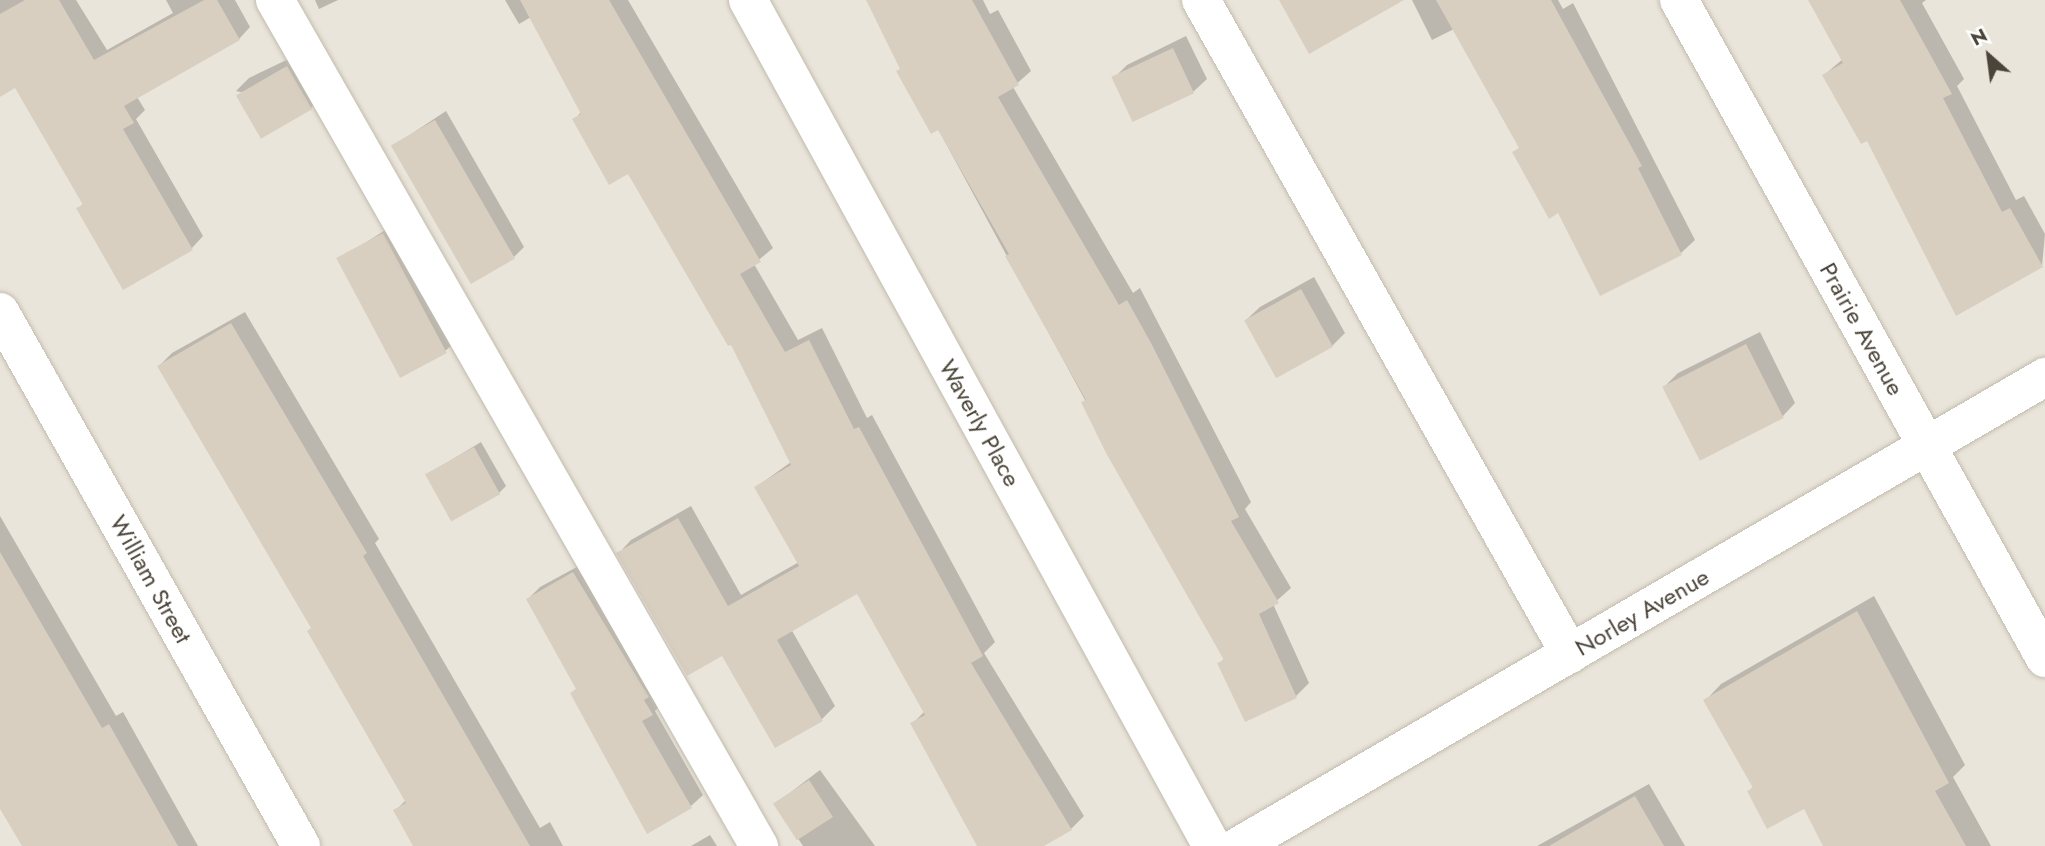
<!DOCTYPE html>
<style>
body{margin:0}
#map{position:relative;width:2045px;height:846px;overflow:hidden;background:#f6f3ec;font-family:Jost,sans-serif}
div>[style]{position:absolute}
.residential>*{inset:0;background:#eae5da;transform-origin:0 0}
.shadow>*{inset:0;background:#0003}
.building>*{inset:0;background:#d8cfc1;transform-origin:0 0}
.roads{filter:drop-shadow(0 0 2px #c2bbae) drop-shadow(0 0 2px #c2bbae)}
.minor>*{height:38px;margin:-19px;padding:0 19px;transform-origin:19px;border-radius:19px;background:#fff}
span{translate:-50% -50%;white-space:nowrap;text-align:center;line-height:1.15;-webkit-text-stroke:7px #fff;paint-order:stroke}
.street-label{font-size:24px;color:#4b4439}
.north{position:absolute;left:1954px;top:21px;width:70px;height:70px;-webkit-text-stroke:5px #fff;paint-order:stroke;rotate:332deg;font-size:19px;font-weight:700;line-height:28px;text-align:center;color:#4b4439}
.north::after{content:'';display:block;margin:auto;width:24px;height:32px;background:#4b4439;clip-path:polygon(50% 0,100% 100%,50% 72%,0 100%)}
</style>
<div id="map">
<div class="residential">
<div style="left:0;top:0;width:2045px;height:846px"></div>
</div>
<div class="shadow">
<div style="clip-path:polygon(0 0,76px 0,107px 50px,173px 13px,166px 0,235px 0,250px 27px,239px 39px,137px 97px,145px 110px,136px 119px,203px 236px,192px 248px,78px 209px,84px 203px,0 60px)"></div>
<div style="clip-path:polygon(315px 0,338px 0,319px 9px)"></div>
<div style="clip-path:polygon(505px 0,628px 0,773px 248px,754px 264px,798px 340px,822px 328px,867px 418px,872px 415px,995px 642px,984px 653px,1084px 816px,1071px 829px,1040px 846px,979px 846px,912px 724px,925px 711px,857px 592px,791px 629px,835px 706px,822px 719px,776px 746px,723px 653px,619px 553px,631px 540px,691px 506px,741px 595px,799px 562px,756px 487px,791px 462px,732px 342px,629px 172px,575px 119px,582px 111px,531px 17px,519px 24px)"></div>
<div style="clip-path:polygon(868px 0,983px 0,990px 14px,998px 10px,1031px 71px,1013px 87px,1133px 293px,1140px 288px,1251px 502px,1245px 509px,1291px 588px,1273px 604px,1309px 683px,1296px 696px,1219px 664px,1225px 658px)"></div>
<div style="clip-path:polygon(1412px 0,1558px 0,1563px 9px,1573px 3px,1695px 240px,1681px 253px,1601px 294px,1559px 211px,1514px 153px,1520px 147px,1454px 29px,1432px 40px)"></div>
<div style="clip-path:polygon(1810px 0,1926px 0,1922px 3px,1964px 79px,1957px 86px,2016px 200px,2024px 196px,2045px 234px,2042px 266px,1957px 314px,1867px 138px,1824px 75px,1843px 59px)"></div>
<div style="clip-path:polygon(1186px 36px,1207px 79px,1193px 92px,1114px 78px,1127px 65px)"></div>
<div style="clip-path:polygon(301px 53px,324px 94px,311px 108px,236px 91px,249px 78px)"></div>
<div style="clip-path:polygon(446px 111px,524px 247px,514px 257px,393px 146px)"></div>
<div style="clip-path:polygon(390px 227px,452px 345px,445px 351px,340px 259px)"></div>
<div style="clip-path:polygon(1314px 277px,1345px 333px,1332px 346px,1246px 320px,1260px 307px)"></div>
<div style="clip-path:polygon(245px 312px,379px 539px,375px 543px,540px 828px,550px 822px,563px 846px,415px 846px,396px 810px,406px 800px,313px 627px,159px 366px,172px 353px)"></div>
<div style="clip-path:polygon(1760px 332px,1795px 403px,1782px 417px,1665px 386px,1678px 373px)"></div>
<div style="clip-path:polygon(481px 442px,506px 486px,499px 493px,428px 474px)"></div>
<div style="clip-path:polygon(0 516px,116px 716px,123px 712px,198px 846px,30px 846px,0 795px)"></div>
<div style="clip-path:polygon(586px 562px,663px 702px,655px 711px,703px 795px,691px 806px,572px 693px,577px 688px,528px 599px,540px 587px)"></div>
<div style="clip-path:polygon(1874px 596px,1965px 765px,1953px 777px,1991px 846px,1825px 846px,1805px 807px,1749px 791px,1754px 786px,1705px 701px,1721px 684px)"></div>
<div style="clip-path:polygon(820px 770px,875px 846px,803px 846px,775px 804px)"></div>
<div style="clip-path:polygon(1649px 784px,1685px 846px,1537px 846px)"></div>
<div style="clip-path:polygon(710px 835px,717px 846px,691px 846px)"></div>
</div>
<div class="building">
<div style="clip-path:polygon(25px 0,59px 0,94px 60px,204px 0,217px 0,240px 40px,124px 106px,134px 123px,123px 129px,193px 250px,123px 290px,76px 208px,83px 205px,15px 88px,0 97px,0 14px)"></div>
<div style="clip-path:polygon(520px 0,609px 0,761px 262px,740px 274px,785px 352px,809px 340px,854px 429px,859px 427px,983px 656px,971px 663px,1072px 830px,1044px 846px,977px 846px,910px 723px,925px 715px,857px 594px,777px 640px,823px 721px,775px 748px,722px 656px,687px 676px,616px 553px,678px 518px,728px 606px,799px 566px,754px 487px,791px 465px,731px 345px,728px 346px,628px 174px,609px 185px,572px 119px,581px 114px)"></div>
<div style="clip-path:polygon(866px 0,972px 0,1019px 85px,998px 97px,1119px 305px,1127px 300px,1151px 343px,1239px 517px,1231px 521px,1279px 603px,1259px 614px,1297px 698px,1245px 722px,1217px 663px,1224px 660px,1106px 453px,1081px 402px,1086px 400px,1005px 256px,1009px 254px,938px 130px,931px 134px,896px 71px,900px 69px)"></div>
<div style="clip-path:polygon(1279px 0,1404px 0,1309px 54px)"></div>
<div style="clip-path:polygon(1436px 0,1551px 0,1642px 166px,1638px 168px,1682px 255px,1600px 296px,1558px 213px,1549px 219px,1512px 152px,1519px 148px)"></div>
<div style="clip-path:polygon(1808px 0,1900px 0,1952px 94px,1943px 98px,2002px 212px,2010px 208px,2043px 267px,1956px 316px,1867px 141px,1861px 144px,1822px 75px,1843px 63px)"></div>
<div style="left:1173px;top:48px;width:50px;height:68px;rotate:65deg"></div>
<div style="left:287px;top:66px;width:50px;height:59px;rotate:60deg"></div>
<div style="left:435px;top:120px;width:160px;height:51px;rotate:60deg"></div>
<div style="left:383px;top:233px;width:136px;height:53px;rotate:62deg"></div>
<div style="left:1301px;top:289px;width:66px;height:65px;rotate:61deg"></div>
<div style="clip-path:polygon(231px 323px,367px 553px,363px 556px,530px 846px,413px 846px,393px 810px,406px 803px,307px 631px,311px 628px,157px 366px)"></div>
<div style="left:1746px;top:344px;width:83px;height:94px;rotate:63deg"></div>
<div style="left:474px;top:447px;width:54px;height:56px;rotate:61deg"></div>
<div style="clip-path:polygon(0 552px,102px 728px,109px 724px,178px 846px,22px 846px,0 809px)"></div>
<div style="clip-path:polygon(573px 572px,649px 697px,644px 700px,653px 715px,642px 721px,692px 808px,647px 834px,570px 693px,576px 689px,526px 599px)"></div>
<div style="clip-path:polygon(1857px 611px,1949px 783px,1935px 791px,1966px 846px,1823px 846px,1804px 809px,1767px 829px,1747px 791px,1753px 788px,1703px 700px)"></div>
<div style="left:809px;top:780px;width:44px;height:43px;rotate:57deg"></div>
<div style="clip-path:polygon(1635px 796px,1664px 846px,1549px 846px)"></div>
</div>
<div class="roads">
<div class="minor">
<div style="left:275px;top:0;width:975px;rotate:60.23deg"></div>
<div style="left:748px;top:0;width:965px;rotate:61.26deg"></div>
<div style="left:1201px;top:0;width:751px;rotate:60.57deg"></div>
<div style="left:1679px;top:0;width:753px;rotate:60.92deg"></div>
<div style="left:0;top:312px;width:613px;rotate:60.59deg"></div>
<div style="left:1239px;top:846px;width:933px;rotate:-30.19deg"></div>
</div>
</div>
<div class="street-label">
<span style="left:1862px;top:329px;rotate:61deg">Prairie Avenue</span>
<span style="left:980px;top:423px;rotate:61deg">Waverly Place</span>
<span style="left:151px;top:579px;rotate:61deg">William Street</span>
<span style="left:1642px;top:612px;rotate:-30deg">Norley Avenue</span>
</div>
<div class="north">N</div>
</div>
